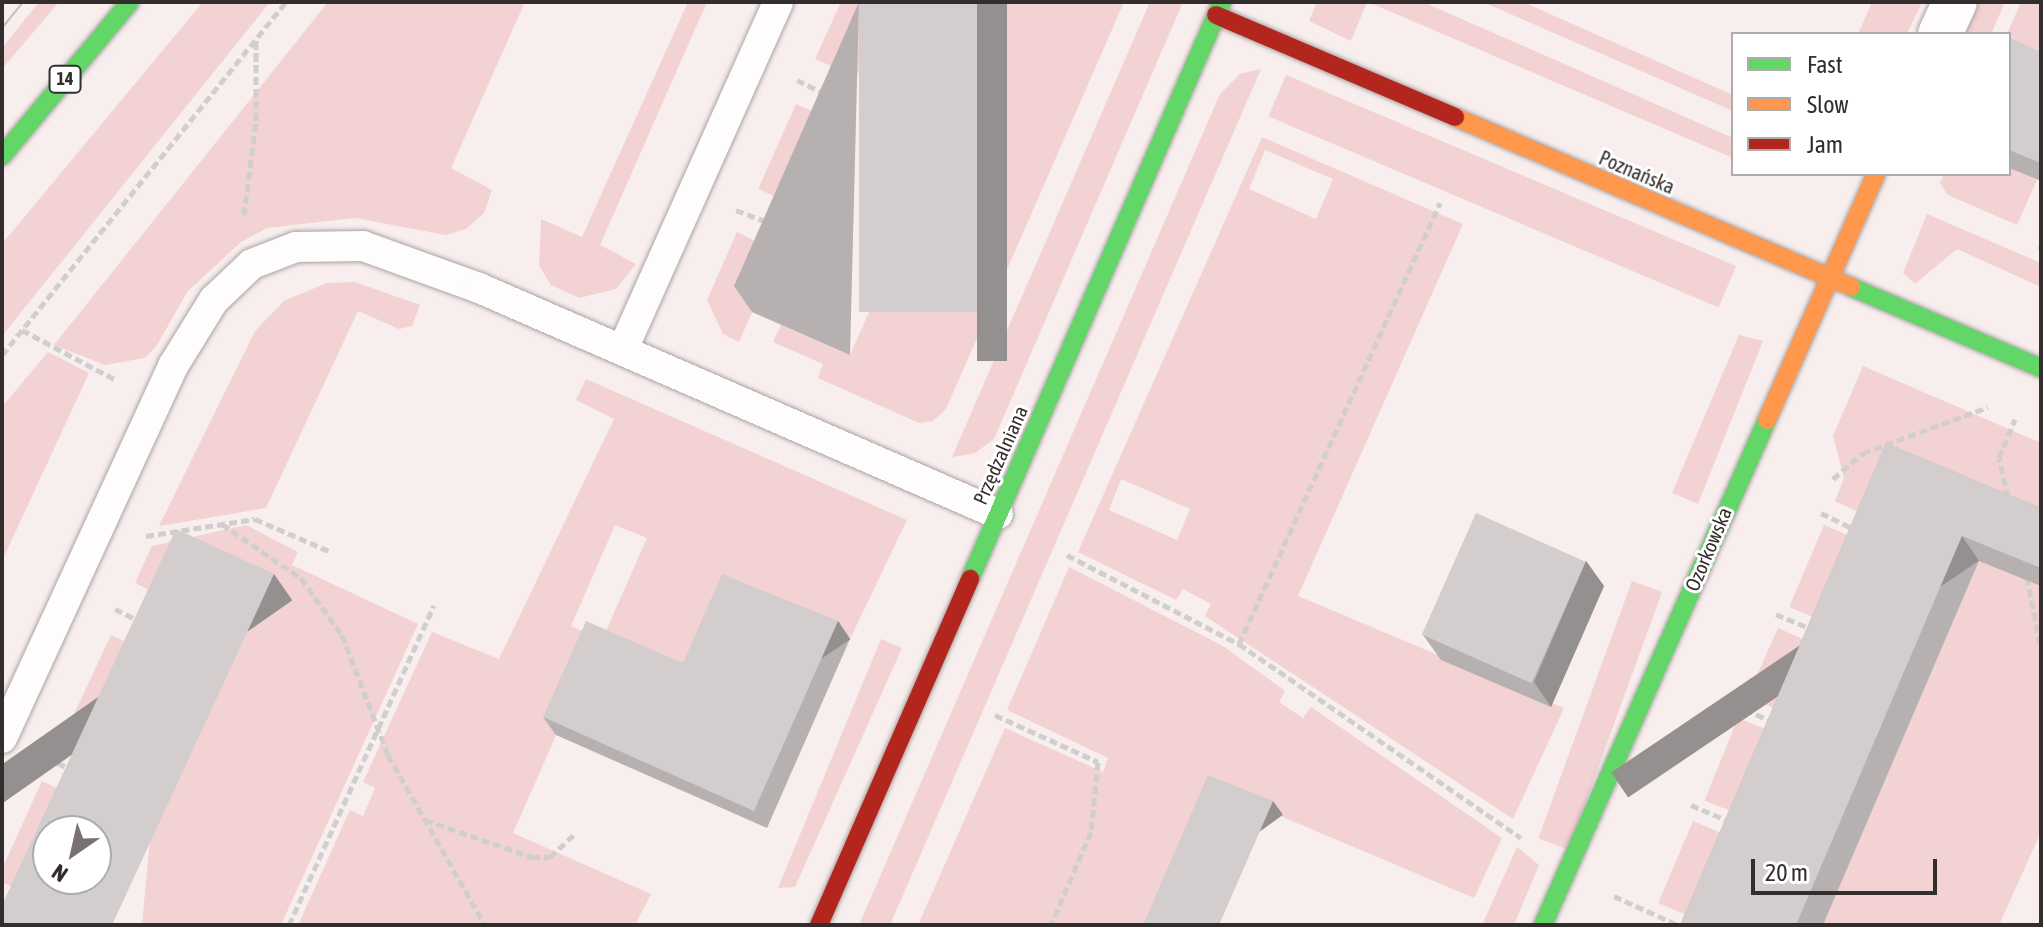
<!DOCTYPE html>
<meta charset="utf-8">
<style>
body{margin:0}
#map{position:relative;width:2043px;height:927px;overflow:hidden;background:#f8eeee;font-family:"Asap Condensed",sans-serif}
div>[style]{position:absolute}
.green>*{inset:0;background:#f2d2d2;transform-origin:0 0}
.path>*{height:5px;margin-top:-2.5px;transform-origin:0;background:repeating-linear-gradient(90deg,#d1cece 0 8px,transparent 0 12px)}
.roads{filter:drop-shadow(0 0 2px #aba4a4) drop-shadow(0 0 2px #aba4a4)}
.lane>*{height:30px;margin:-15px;padding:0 15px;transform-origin:15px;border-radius:15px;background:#fefcfc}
.street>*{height:44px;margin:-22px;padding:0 22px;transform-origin:22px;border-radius:22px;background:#fefcfc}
.fast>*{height:18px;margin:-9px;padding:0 9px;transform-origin:9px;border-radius:9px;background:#63d668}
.slow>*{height:18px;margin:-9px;padding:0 9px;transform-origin:9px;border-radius:9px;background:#ff974d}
.jam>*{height:18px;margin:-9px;padding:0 9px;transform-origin:9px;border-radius:9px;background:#b3261e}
.tram>*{height:2px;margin:-1px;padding:0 1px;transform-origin:1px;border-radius:1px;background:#c2bfbf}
.wall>*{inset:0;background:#b6b0b0}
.shaded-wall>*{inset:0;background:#949090;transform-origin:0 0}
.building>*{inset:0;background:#d4cdcd;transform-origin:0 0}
span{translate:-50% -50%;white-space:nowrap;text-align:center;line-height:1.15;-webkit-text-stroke:6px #fff;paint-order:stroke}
.shield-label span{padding:2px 6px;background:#fff;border:2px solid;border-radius:6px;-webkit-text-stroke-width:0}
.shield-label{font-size:18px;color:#342d2d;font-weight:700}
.street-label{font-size:20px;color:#342d2d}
.frame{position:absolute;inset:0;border:4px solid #342d2d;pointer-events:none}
.legend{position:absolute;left:1731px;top:32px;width:280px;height:144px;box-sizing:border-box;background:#fff;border:2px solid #aeabab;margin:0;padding:10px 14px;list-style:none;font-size:24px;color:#342d2d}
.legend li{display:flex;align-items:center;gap:16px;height:40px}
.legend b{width:40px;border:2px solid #aeabab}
.north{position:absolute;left:32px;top:815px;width:80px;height:80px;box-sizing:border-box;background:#fff;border:2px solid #aeabab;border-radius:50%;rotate:214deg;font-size:22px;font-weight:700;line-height:32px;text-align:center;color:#342d2d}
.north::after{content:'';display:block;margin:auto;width:28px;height:36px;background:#797171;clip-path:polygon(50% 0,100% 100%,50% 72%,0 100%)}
.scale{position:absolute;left:1751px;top:859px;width:186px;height:36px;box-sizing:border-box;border:4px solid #342d2d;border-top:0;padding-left:10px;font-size:24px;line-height:28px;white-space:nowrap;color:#342d2d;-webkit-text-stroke:6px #fff;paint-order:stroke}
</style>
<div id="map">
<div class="green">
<div style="clip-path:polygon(39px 2px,59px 2px,2px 69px,2px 48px)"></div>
<div style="clip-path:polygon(203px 2px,270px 2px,2px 336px,2px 244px)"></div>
<div style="clip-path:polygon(328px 2px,525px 2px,451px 168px,492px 190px,484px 213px,466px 229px,446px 235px,355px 218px,267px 228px,241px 242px,187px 292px,156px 347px,144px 358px,105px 365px,54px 345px)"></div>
<div style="clip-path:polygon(688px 2px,707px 2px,600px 245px,636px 264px,616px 289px,579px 298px,551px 285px,539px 266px,541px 219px,582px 237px)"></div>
<div style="clip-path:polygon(841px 2px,889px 2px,856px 77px,815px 59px)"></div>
<div style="clip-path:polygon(1007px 2px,1124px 2px,946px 409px,933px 421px,919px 423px,818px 378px,823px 364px,773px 342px,781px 325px,850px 355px)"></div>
<div style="clip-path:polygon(1150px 2px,1183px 2px,994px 439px,975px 453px,952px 457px)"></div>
<div style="clip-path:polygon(1317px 2px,1367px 2px,1351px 41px,1309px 21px)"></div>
<div style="clip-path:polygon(1368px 2px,1423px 2px,1733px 138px,1733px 158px)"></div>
<div style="clip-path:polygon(1483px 2px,1523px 2px,1733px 95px,1733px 111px)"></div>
<div style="clip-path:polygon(1872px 2px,1922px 2px,1907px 34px,1858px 34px)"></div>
<div style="clip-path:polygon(1979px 2px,2005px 2px,1991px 34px,1965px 34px)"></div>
<div style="clip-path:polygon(2021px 2px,2041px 2px,2041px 70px,2009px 109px,2007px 34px)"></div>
<div style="clip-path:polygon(1261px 69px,890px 925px,859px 925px,1220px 94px,1240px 74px)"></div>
<div style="left:1286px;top:75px;width:489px;height:45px;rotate:23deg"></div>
<div style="left:796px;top:104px;width:44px;height:93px;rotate:24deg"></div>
<div style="clip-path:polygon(evenodd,1262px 137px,1463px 224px,1298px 596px,1564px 708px,1513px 819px,1205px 616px,1211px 604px,1183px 589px,1176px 600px,1078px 552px,1262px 137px,1265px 150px,1333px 179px,1316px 219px,1249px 189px,1265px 150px,1262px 137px,1121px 479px,1190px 509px,1177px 540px,1109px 510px,1121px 479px)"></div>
<div style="clip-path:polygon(2009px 168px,2037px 180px,2017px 225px,1948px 195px,1940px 183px,1944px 174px,2009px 174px)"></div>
<div style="clip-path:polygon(1927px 214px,2041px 263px,2041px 287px,1957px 249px,1915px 284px,1903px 273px)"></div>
<div style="clip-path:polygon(737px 232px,778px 253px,739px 342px,723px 334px,707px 300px)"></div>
<div style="clip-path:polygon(355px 282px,420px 305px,412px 326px,399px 329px,358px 311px,266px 508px,159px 526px,255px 331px,284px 301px,327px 283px)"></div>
<div style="clip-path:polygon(1739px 335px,1763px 341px,1698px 504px,1672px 493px)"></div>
<div style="clip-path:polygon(48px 352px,89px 373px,2px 561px,2px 407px)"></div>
<div style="clip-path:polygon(1863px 366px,2041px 443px,2041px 832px,1999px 925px,1823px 925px,2001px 510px,1880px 522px,1835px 501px,1844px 478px,1833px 436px)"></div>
<div style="clip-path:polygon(586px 379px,907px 520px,850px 639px,734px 592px,695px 681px,602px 640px,647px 538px,615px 525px,571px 626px,599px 638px,513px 833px,651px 894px,635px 925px,298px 925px,350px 810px,363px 816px,375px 788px,363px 782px,432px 632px,499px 659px,614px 419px,576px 400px)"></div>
<div style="clip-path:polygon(246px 525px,298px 552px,292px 565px,418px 624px,281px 925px,142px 925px,172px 602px,135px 583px,152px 546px)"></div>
<div style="left:1824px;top:525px;width:50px;height:89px;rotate:23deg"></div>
<div style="clip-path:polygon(1069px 567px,1223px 646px,1285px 691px,1279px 702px,1303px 718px,1311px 707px,1502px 838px,1474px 898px,1219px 790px,1159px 925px,918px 925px,1005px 728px,1103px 772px,1108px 758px,1007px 710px)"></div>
<div style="left:1632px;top:581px;width:32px;height:274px;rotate:20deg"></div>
<div style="left:1778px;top:628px;width:52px;height:75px;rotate:24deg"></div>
<div style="left:111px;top:635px;width:41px;height:106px;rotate:25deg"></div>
<div style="clip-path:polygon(881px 639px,902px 648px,795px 887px,778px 888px)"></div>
<div style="left:1738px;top:718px;width:54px;height:89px;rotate:22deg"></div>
<div style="clip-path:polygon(42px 781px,81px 800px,48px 831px,35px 898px,2px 882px,2px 869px)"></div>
<div style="left:1693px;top:821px;width:54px;height:89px;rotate:23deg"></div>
<div style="clip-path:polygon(1517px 847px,1539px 865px,1514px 925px,1482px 925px)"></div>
</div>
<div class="path">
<div style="left:797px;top:80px;width:30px;rotate:26deg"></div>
<div style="left:736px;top:210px;width:33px;rotate:21deg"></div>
<div style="left:244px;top:215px;width:95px;rotate:-82.7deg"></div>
<div style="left:256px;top:121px;width:82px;rotate:-90deg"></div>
<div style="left:2040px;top:249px;width:3px;rotate:-72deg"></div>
<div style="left:22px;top:330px;width:106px;rotate:28deg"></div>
<div style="left:2px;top:355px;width:453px;rotate:-51.2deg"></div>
<div style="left:1833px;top:479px;width:40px;rotate:-41deg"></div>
<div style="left:1863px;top:453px;width:133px;rotate:-20.2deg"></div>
<div style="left:2008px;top:497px;width:40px;rotate:-103deg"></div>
<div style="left:1999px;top:458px;width:42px;rotate:-67.7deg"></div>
<div style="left:1821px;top:513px;width:39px;rotate:26deg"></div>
<div style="left:222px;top:524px;width:96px;rotate:34.4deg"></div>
<div style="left:301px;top:578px;width:70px;rotate:54.3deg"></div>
<div style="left:342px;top:635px;width:129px;rotate:69deg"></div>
<div style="left:388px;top:755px;width:196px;rotate:60.3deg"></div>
<div style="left:146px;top:536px;width:110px;rotate:-8.9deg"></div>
<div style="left:255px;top:519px;width:81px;rotate:23.4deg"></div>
<div style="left:1067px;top:555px;width:194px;rotate:27.4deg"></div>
<div style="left:1239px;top:644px;width:342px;rotate:34.5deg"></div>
<div style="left:2027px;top:577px;width:75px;rotate:79.3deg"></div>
<div style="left:115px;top:609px;width:25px;rotate:26deg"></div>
<div style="left:1776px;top:614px;width:39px;rotate:23deg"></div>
<div style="left:1239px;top:644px;width:485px;rotate:-65.5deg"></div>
<div style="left:1734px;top:705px;width:43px;rotate:23deg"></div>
<div style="left:995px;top:715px;width:113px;rotate:24.5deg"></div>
<div style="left:1098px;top:762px;width:70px;rotate:95.7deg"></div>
<div style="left:1091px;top:832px;width:101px;rotate:113.3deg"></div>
<div style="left:47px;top:757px;width:26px;rotate:28deg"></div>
<div style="left:1691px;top:805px;width:43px;rotate:23deg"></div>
<div style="left:425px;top:820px;width:113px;rotate:19.1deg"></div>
<div style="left:532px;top:857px;width:18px"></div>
<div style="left:550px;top:857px;width:35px;rotate:-43deg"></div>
<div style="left:1614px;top:896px;width:70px;rotate:24.4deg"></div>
<div style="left:289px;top:925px;width:351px;rotate:-65.6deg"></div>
</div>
<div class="roads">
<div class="lane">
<div style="left:623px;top:349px;width:380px;rotate:-65.9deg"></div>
<div style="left:2px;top:738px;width:409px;rotate:-65.3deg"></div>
<div style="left:173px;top:366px;width:78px;rotate:-58.2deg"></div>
<div style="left:214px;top:300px;width:52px;rotate:-43.5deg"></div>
<div style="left:252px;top:264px;width:47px;rotate:-21.1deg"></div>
<div style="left:296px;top:247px;width:67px;rotate:-0.9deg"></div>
<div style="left:363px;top:246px;width:123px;rotate:19.9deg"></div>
<div style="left:479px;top:288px;width:566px;rotate:23.53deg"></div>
</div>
<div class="street">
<div style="left:1940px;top:34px;width:35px;rotate:-65deg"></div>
</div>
<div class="fast">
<div style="left:2px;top:156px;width:200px;rotate:-50.3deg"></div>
<div style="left:1851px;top:287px;width:207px;rotate:23.1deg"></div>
<div style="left:970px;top:579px;width:630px;rotate:-66.41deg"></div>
<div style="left:1543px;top:925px;width:552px;rotate:-66.08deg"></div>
</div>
<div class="slow">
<div style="left:1455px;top:117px;width:431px;rotate:23.2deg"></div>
<div style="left:1767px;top:420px;width:269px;rotate:-66.1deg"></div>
</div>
<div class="jam">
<div style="left:1216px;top:15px;width:260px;rotate:23.1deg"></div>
<div style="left:819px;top:925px;width:378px;rotate:-66.4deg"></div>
</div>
</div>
<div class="tram">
<div style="left:2px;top:28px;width:33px;rotate:-51deg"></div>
</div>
<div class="wall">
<div style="clip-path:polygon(859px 2px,850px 355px,752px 312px,734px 286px)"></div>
<div style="clip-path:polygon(2009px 41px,2041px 52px,2041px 181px,2009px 168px)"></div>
<div style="clip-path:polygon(1886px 443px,2041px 508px,2041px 586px,1979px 561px,1823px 925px,1680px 925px)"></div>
<div style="clip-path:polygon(1586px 561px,1604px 586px,1551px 707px,1441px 660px,1423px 635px)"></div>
<div style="clip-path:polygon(838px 621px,850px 639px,767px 828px,556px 735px,543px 717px,683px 663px)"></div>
</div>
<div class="shaded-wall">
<div style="left:977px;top:2px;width:30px;height:359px"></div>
<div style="left:1962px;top:536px;width:30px;height:423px;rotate:56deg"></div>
<div style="clip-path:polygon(1586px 561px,1604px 586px,1551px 707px,1534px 682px)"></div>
<div style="left:274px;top:574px;width:32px;height:387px;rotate:55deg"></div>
<div style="left:838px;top:621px;width:22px;height:208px;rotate:56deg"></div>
<div style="left:1273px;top:801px;width:17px;height:135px;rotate:54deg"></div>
</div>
<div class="building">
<div style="left:859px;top:2px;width:118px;height:310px"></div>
<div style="clip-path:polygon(2010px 38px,2041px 52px,2041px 163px,2009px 150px,2009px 41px)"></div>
<div style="clip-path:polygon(1886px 443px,2041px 508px,2041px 568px,1962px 536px,1796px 925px,1680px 925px)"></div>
<div style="left:1476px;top:513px;width:120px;height:133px;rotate:24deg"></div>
<div style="clip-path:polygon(evenodd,176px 529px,274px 574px,112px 925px,2px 925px,2px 905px,176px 529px,48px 831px,96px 831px,96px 879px,48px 879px,48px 831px)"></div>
<div style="clip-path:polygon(722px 574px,838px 621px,754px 811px,543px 717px,586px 621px,683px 663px)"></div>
<div style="clip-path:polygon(1208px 775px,1273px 801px,1219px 925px,1143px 925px)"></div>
</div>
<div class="shield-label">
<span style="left:65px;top:79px">14</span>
</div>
<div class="street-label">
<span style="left:1637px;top:172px;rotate:23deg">Poznańska</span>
<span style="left:1000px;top:455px;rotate:-66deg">Przędzalniana</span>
<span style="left:1708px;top:549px;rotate:-67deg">Ozorkowska</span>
</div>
<div class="frame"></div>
<ul class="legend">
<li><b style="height:10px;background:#63d668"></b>Fast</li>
<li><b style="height:10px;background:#ff974d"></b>Slow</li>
<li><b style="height:10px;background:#b3261e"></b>Jam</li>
</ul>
<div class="north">N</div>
<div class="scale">20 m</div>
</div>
